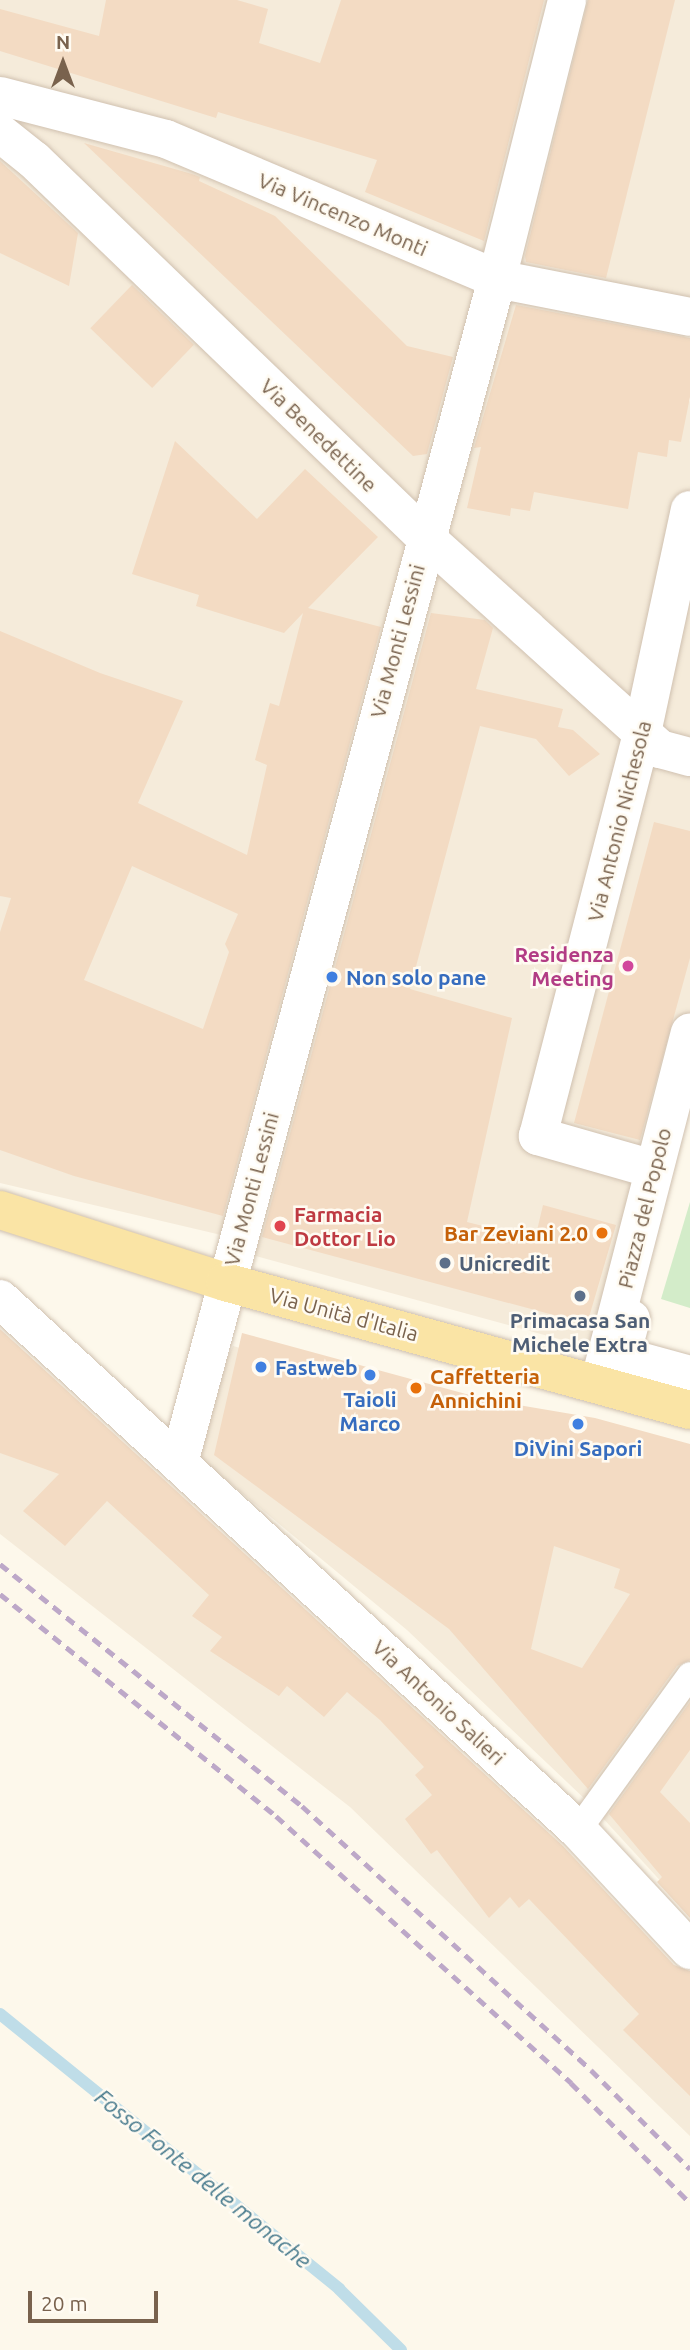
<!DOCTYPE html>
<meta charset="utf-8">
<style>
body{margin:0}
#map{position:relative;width:690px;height:2350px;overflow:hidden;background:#fdf8eb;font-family:Ubuntu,sans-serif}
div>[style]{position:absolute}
.residential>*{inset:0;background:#f5ebda}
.green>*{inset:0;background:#d3ecc9}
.stream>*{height:12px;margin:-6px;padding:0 6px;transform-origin:6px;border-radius:6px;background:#bfdde8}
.building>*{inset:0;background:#f3dbc3;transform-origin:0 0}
.roads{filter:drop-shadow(0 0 2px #d0c1b0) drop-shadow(0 0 2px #d0c1b0)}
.lane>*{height:26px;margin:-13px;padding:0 13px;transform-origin:13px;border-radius:13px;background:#fff}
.street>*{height:38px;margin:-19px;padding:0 19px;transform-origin:19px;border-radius:19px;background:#fff}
.secondary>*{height:38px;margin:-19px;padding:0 19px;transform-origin:19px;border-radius:19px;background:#fff}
.primary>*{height:38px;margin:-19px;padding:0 19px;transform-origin:19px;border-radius:19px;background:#fae4a5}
.rail>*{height:5px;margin-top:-2.5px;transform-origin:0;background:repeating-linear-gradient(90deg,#bda8c8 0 10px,transparent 0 17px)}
.dots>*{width:19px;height:19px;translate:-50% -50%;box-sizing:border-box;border:4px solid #fffbf2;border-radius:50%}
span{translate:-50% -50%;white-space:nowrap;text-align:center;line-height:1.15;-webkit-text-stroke:5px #fffbf2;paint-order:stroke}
.street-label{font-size:21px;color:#79624d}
.hotel-label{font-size:21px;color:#b23c85;font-weight:700}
.right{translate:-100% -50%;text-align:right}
.shop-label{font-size:21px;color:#366cbe;font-weight:700}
.left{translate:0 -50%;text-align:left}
.health-label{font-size:21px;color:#be3a42;font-weight:700}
.food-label{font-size:21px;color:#c56008;font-weight:700}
.service-label{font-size:21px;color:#4e5e75;font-weight:700}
.water-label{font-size:23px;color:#46798c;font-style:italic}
.north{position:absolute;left:28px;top:28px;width:70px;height:70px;-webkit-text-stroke:5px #fffbf2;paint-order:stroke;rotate:0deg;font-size:19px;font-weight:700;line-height:28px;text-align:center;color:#79624d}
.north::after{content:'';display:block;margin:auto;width:24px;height:32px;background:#79624d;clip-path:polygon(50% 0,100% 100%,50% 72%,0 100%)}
.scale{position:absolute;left:28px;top:2291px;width:130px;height:32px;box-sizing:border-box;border:4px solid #79624d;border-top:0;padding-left:9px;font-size:21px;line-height:24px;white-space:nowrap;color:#79624d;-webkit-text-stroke:5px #fffbf2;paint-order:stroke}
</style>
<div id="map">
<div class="residential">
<div style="clip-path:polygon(0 0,690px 0,690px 321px,673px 370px,690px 402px,690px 1101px,621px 1356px,252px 1255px,429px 558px,404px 550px,234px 1238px,0 1183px)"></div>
<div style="clip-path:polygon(233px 1346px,690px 1475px,690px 1913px,588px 1802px,407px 1630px,202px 1460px,186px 1439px)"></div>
<div style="clip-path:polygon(0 1349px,690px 2007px,690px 2136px,350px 1807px,0 1534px)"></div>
</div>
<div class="green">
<div style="clip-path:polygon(690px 1202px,690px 1308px,661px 1299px)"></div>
</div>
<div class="stream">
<div style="left:0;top:2014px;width:437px;rotate:39deg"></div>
<div style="left:339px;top:2289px;width:87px;rotate:44.5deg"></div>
</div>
<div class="building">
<div style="clip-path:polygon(106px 0,237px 0,268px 9px,259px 43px,320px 63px,341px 0,544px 0,484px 241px,365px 192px,377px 160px,218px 112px,216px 118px,0 51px,0 9px,99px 36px)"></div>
<div style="clip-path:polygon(588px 0,675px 0,606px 278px,526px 262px,525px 256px)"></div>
<div style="clip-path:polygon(84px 143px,192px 174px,200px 177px,199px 181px,275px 216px,407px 346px,453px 357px,427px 454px,413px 456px)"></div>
<div style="clip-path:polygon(0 161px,78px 233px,69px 286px,0 253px)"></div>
<div style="left:132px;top:285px;width:86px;height:60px;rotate:44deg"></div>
<div style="clip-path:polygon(516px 305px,690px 338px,690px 397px,681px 442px,669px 440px,667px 457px,638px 452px,628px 509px,534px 492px,530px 511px,511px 508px,510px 516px,467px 508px,481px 447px,474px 448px)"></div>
<div style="clip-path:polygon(evenodd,175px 441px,257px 519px,305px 469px,378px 537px,308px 608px,381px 627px,223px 1216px,74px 1176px,0 1150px,0 932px,11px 898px,0 896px,0 631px,100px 673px,183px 701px,138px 803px,247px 855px,267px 765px,255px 760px,270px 703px,279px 706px,303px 613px,284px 633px,196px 606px,199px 595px,132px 574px,175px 441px,132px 866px,238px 914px,225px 944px,229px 952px,203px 1029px,84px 980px,132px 866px)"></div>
<div style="clip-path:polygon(431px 613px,485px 620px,493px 628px,476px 689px,563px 709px,558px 727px,573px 730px,600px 754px,569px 776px,536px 739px,480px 726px,410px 989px,512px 1018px,467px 1222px,535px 1239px,543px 1205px,616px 1225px,587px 1324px,262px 1237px)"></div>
<div style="clip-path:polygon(654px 822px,690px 831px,690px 958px,640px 1140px,574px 1123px)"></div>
<div style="clip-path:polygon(0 1329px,563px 1846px,674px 1965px,690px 1971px,690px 2096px,623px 2030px,639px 2014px,529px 1899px,519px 1908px,510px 1897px,489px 1918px,437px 1850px,431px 1854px,405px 1819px,432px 1795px,415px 1775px,424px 1767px,380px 1720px,347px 1692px,324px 1717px,287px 1686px,279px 1696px,210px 1651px,222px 1637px,192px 1616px,209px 1595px,107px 1501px,65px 1546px,23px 1511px,59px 1474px,0 1453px)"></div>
<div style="clip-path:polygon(evenodd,242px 1333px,488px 1400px,595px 1418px,690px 1444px,690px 1660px,677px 1666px,588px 1789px,449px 1629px,214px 1455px,242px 1333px,554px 1546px,620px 1569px,614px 1588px,630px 1594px,582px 1668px,531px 1649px,554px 1546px)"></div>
<div style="clip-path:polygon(690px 1702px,690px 1750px,660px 1792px,690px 1823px,690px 1918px,657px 1882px,662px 1877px,609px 1814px)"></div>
</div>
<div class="roads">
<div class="lane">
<div style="left:578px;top:1830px;width:191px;rotate:-54.1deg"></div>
</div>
<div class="street">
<div style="left:0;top:96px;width:171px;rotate:14.5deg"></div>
<div style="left:166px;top:139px;width:359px;rotate:22.9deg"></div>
<div style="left:497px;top:279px;width:197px;rotate:11.1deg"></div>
<div style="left:0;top:133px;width:43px;rotate:38.5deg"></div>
<div style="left:34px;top:160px;width:543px;rotate:43.96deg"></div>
<div style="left:425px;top:537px;width:136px;rotate:42deg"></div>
<div style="left:526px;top:628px;width:181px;rotate:42.1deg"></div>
<div style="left:660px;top:749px;width:31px;rotate:15deg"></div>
<div style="left:653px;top:1169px;width:120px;rotate:-164deg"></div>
<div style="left:538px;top:1136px;width:416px;rotate:-75.5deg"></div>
<div style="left:642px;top:733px;width:228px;rotate:-77.9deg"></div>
<div style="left:631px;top:1319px;width:38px;rotate:105deg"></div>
<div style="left:621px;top:1356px;width:72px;rotate:15.4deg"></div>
<div style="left:599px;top:1384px;width:363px;rotate:-75.5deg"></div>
<div style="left:179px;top:1463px;width:1226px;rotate:-74.97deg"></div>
<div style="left:497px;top:279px;width:288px;rotate:-75.9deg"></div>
</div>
<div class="secondary">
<div style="left:0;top:1299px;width:785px;rotate:42.57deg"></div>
<div style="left:578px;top:1830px;width:164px;rotate:47deg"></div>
</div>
<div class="primary">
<div style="left:0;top:1210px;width:236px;rotate:17.7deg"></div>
<div style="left:225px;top:1282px;width:482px;rotate:15.4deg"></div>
</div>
</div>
<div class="rail">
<div style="left:0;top:1564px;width:387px;rotate:38.7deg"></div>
<div style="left:302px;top:1806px;width:391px;rotate:42.4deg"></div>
<div style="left:591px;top:2070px;width:140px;rotate:45deg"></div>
<div style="left:0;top:1594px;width:354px;rotate:38.8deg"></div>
<div style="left:276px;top:1816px;width:398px;rotate:42.1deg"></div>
<div style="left:571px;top:2083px;width:169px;rotate:45.2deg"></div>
</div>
<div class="dots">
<div style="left:628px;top:966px;background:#d1479c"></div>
<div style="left:332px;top:977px;background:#3f7fe0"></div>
<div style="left:280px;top:1226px;background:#e0444e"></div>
<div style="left:602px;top:1233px;background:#e8710a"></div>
<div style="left:445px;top:1263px;background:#5c6f8a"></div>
<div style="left:580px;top:1296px;background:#5c6f8a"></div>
<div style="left:261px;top:1367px;background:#3f7fe0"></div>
<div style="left:370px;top:1375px;background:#3f7fe0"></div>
<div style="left:416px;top:1388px;background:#e8710a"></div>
<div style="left:578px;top:1424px;background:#3f7fe0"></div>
</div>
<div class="street-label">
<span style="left:343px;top:214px;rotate:23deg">Via Vincenzo Monti</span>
<span style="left:319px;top:435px;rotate:44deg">Via Benedettine</span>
<span style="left:397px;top:641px;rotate:-75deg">Via Monti Lessini</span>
<span style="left:619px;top:821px;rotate:-76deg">Via Antonio Nichesola</span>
<span style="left:251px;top:1189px;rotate:-75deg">Via Monti Lessini</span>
<span style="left:644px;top:1208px;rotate:-76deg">Piazza del Popolo</span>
<span style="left:344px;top:1314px;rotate:15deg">Via Unità d'Italia</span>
<span style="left:439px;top:1702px;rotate:43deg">Via Antonio Salieri</span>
</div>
<div class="hotel-label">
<span class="right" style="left:614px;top:966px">Residenza<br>Meeting</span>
</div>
<div class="shop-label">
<span class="left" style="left:346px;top:977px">Non solo pane</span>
<span class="left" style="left:275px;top:1367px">Fastweb</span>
<span style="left:370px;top:1411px">Taioli<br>Marco</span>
<span style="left:578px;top:1448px">DiVini Sapori</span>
</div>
<div class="health-label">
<span class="left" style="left:294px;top:1226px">Farmacia<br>Dottor Lio</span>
</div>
<div class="food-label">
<span class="right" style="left:588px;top:1233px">Bar Zeviani 2.0</span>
<span class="left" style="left:430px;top:1388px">Caffetteria<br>Annichini</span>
</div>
<div class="service-label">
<span class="left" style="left:459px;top:1263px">Unicredit</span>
<span style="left:580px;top:1332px">Primacasa San<br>Michele Extra</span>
</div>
<div class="water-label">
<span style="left:203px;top:2179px;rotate:39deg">Fosso Fonte delle monache</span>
</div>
<div class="north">N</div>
<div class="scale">20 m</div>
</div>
